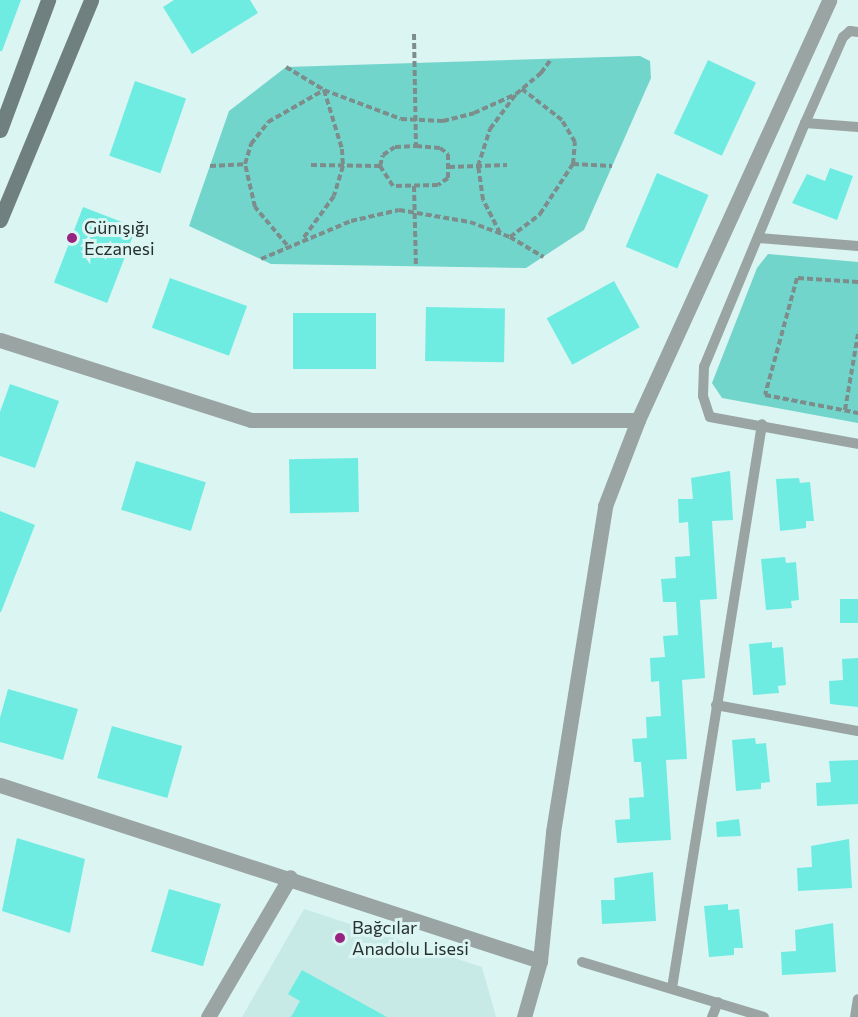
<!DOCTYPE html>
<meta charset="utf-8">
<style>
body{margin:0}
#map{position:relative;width:858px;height:1017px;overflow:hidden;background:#dbf5f2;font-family:Commissioner,sans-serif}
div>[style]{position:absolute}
.built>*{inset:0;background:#c8eae6}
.green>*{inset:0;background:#71d5cc}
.building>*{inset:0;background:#6fece1;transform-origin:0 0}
.path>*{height:4px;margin-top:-2px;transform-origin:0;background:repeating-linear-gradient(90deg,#7c8d8b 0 6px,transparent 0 9px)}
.service>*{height:10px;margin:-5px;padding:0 5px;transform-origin:5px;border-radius:5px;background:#99a4a3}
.minor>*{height:15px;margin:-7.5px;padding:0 7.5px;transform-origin:7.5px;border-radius:7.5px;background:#99a4a3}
.secondary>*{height:15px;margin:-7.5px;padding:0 7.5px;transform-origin:7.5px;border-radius:7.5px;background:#70807e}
.dots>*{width:16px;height:16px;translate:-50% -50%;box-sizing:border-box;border:3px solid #dbf5f2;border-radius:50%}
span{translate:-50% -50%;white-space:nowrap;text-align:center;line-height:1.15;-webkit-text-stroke:6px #dbf5f2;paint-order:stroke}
.poi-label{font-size:18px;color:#26302f}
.left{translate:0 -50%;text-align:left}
</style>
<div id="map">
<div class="built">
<div style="clip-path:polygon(304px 909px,482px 967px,496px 1017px,242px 1017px)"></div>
</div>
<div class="green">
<div style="clip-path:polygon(640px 56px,650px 61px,651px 78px,584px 230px,526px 268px,271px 264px,189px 226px,229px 111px,286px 67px)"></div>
<div style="clip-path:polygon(768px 254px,858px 262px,858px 423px,722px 398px,712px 383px,757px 268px)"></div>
</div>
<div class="building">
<div style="clip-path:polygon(0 0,21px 0,2px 51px,0 51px)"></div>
<div style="clip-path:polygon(174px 0,250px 0,258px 13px,192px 54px,163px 7px)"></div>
<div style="left:708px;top:60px;width:53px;height:81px;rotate:25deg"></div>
<div style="left:135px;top:81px;width:54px;height:79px;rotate:19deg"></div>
<div style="clip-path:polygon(830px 168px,853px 176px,837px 220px,792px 203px,807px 174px,825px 181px)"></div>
<div style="left:657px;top:173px;width:56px;height:80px;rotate:23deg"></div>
<div style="left:83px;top:207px;width:57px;height:81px;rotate:21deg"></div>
<div style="left:170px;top:278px;width:82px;height:53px;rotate:20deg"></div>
<div style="left:614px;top:281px;width:53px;height:77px;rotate:61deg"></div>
<div style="left:426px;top:307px;width:79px;height:54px;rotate:1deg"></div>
<div style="left:293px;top:313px;width:83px;height:56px"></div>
<div style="clip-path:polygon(10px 384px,59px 401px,35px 468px,0 456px,0 412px)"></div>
<div style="left:358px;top:458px;width:54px;height:69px;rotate:89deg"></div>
<div style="left:136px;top:461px;width:73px;height:51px;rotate:17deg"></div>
<div style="clip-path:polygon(730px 471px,733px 520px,712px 521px,717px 599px,700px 600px,705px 678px,682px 680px,687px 759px,666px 760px,671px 840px,617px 843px,615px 820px,630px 819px,629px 798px,644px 797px,641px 762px,634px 762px,632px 739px,647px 738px,646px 717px,661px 716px,659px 681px,651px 682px,650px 658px,665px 657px,663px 636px,678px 635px,676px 602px,663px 602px,661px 579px,676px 578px,675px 557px,690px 556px,688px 522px,679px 523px,678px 499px,693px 499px,691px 478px)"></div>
<div style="clip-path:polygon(799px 478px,800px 483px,810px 482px,814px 521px,806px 521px,806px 528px,780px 531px,776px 479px)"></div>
<div style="clip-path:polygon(0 511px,35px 525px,1px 612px,0 612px)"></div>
<div style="clip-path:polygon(785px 557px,786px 563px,796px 562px,799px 600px,791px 601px,792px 608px,766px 610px,761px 559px)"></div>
<div style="left:858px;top:599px;width:24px;height:18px;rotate:90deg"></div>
<div style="clip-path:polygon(772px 642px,772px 648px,783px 647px,786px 685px,778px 686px,779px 693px,753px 695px,749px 644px)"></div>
<div style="clip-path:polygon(858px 658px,858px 707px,830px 704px,829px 681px,843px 680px,842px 659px)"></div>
<div style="clip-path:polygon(8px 689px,78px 709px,63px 760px,0 742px,0 718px)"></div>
<div style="left:112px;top:726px;width:73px;height:54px;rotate:16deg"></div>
<div style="clip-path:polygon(755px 738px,756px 744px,766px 743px,770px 782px,761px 783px,761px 789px,736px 791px,732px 740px)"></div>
<div style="clip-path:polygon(858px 760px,858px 804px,817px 806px,816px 783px,831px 782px,829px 761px)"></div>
<div style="clip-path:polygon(739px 819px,741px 836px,717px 837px,716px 822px)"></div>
<div style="clip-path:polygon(17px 838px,85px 859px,70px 933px,2px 911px)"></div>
<div style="clip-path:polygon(849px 839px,852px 888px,798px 891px,797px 868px,812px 867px,811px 846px)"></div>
<div style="clip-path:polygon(653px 872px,656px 921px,602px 924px,601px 900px,615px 900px,614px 878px)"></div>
<div style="left:169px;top:889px;width:54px;height:65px;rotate:16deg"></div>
<div style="clip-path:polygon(728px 904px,728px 910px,739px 909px,743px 948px,734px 948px,734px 955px,709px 957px,704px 906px)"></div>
<div style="clip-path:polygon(833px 923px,836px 972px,782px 975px,781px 952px,796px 951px,795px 930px)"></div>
<div style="clip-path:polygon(302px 970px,387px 1017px,291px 1017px,300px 1001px,288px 994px)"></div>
</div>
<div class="path">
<div style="left:414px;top:34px;width:112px;rotate:89deg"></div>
<div style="left:286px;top:67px;width:44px;rotate:31.2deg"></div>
<div style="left:324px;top:90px;width:82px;rotate:20.6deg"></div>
<div style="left:401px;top:119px;width:42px;rotate:2.7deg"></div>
<div style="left:443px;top:121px;width:32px;rotate:-14deg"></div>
<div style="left:474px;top:113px;width:46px;rotate:-24.3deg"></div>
<div style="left:516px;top:94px;width:33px;rotate:-40deg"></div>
<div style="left:541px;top:73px;width:17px;rotate:-54deg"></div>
<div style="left:416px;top:146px;width:24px;rotate:5deg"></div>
<div style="left:440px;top:148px;width:10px;rotate:37deg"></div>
<div style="left:448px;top:154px;width:24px;rotate:90deg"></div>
<div style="left:448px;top:178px;width:12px;rotate:145deg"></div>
<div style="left:438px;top:185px;width:45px;rotate:178.7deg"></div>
<div style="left:393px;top:186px;width:24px;rotate:-123deg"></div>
<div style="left:380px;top:166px;width:11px;rotate:-75deg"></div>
<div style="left:383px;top:155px;width:14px;rotate:-34deg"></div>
<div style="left:395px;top:147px;width:21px;rotate:-3deg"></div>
<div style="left:573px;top:164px;width:39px;rotate:3deg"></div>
<div style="left:311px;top:165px;width:69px;rotate:0.8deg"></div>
<div style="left:210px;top:166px;width:35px;rotate:-3deg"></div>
<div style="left:449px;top:167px;width:58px;rotate:-2deg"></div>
<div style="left:414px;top:186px;width:80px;rotate:88.6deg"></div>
<div style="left:500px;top:233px;width:37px;rotate:-117deg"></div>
<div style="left:483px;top:200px;width:34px;rotate:-98deg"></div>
<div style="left:478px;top:166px;width:39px;rotate:-72deg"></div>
<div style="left:490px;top:129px;width:44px;rotate:-53.4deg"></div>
<div style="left:510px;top:237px;width:38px;rotate:-37deg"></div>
<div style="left:540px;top:214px;width:60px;rotate:-56.6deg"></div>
<div style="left:573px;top:164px;width:22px;rotate:-85deg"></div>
<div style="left:575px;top:142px;width:26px;rotate:-121deg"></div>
<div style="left:562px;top:120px;width:51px;rotate:-142.2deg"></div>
<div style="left:287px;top:245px;width:50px;rotate:-130.1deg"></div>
<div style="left:255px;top:207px;width:44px;rotate:-103.1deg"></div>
<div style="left:245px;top:164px;width:21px;rotate:-73deg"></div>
<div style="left:251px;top:144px;width:28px;rotate:-52deg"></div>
<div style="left:268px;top:122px;width:64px;rotate:-29.7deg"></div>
<div style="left:324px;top:90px;width:62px;rotate:73deg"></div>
<div style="left:342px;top:149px;width:17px;rotate:87deg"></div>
<div style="left:343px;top:166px;width:31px;rotate:107deg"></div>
<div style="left:334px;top:196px;width:54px;rotate:126deg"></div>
<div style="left:261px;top:259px;width:98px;rotate:-22.9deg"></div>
<div style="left:351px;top:221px;width:49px;rotate:-12.9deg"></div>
<div style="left:399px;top:210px;width:72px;rotate:9.6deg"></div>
<div style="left:470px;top:222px;width:43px;rotate:20.6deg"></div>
<div style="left:510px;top:237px;width:39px;rotate:31deg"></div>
<div style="left:858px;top:282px;width:61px;rotate:-176.2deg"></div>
<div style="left:797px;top:278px;width:121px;rotate:105.3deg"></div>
<div style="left:765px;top:395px;width:95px;rotate:11deg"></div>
<div style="left:845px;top:410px;width:77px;rotate:-80.3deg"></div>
</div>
<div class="service">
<div style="left:858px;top:32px;width:8px;rotate:-173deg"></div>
<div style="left:850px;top:31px;width:9px;rotate:139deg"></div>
<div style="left:843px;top:37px;width:94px;rotate:113.8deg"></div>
<div style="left:805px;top:123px;width:264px;rotate:112.5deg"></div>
<div style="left:704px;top:367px;width:29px;rotate:92deg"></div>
<div style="left:703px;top:396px;width:22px;rotate:72deg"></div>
<div style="left:710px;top:417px;width:150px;rotate:10.3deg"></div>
<div style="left:805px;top:123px;width:53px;rotate:4.3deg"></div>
<div style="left:759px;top:238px;width:99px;rotate:4.6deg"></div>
<div style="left:716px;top:705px;width:144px;rotate:10.4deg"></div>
<div style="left:582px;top:962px;width:190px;rotate:16.8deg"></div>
<div style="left:672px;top:988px;width:571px;rotate:-80.93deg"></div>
<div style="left:712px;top:1017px;width:16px;rotate:-68deg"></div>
<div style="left:855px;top:1017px;width:18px;rotate:-81deg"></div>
</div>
<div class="minor">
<div style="left:0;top:340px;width:263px;rotate:17.7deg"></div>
<div style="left:251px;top:420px;width:387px"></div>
<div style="left:0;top:785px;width:568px;rotate:18.05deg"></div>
<div style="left:208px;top:1017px;width:162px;rotate:-59.6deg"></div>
<div style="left:524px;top:1017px;width:58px;rotate:-74.1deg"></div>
<div style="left:540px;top:961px;width:130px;rotate:-84.2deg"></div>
<div style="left:553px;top:832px;width:330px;rotate:-80.9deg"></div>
<div style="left:605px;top:506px;width:92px;rotate:-69deg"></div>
<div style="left:638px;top:420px;width:461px;rotate:-65.5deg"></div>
</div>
<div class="secondary">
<div style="left:0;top:130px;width:139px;rotate:-69.7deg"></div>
<div style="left:0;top:220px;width:238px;rotate:-67.5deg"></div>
</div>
<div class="dots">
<div style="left:72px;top:238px;background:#982380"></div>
<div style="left:340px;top:938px;background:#982380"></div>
</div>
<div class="poi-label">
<span class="left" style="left:84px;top:238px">Günışığı<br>Eczanesi</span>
<span class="left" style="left:352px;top:938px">Bağcılar<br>Anadolu Lisesi</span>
</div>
</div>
